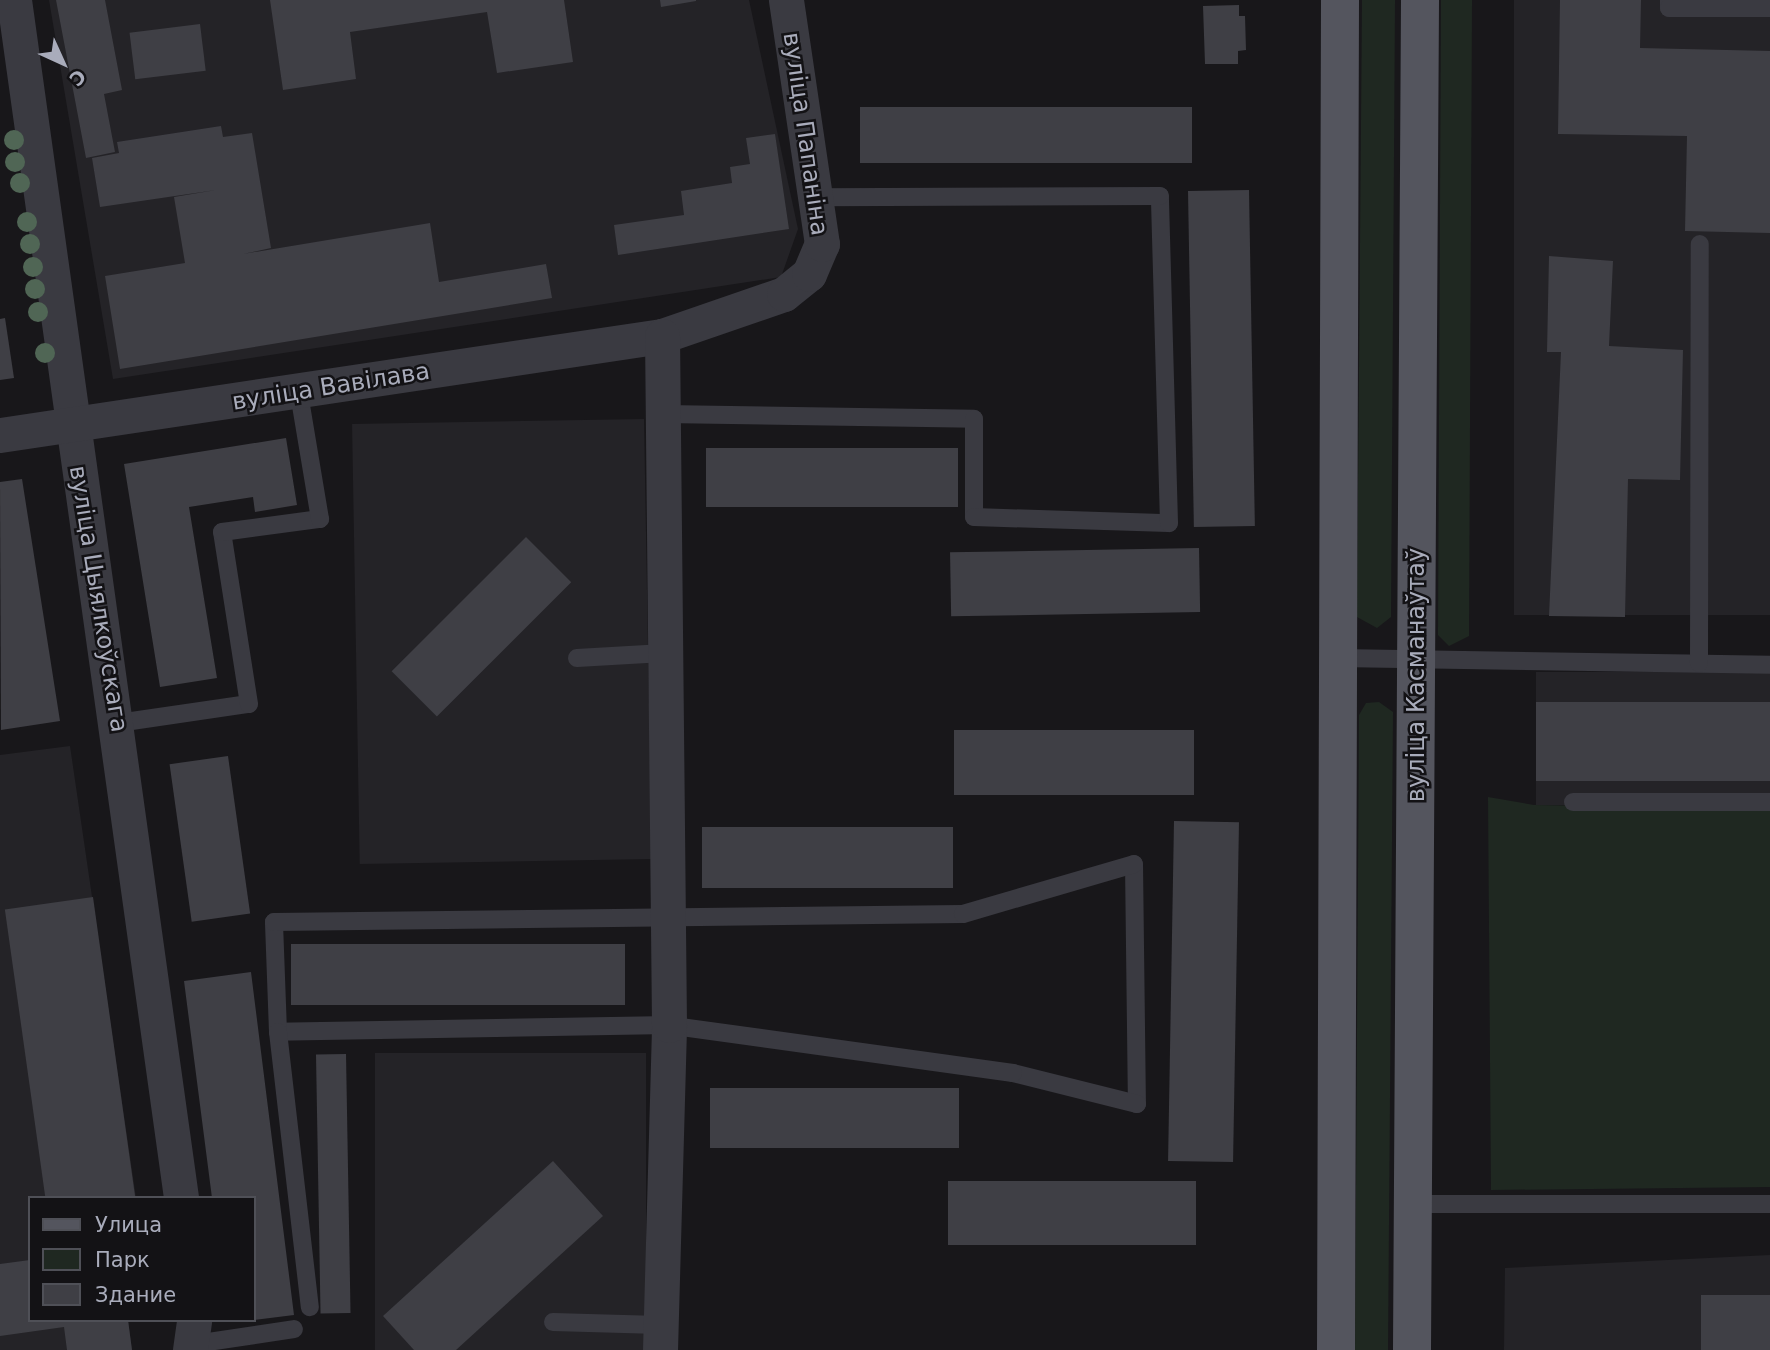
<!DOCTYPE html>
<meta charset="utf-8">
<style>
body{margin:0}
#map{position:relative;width:1770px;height:1350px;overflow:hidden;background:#18171a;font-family:"DejaVu Sans",sans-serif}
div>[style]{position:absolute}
.built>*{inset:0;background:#242327;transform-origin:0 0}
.green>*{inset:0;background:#1f2821}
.building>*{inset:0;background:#3f3f45;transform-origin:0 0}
.lane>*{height:18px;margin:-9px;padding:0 9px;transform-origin:9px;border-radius:9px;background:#3a3a41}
.street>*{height:35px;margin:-17.5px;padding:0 17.5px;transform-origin:17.5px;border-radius:17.5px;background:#3a3a41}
.primary>*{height:38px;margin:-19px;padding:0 19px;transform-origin:19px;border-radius:19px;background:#54555e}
.trees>*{width:20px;height:20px;margin:-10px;border-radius:50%;background:#506655}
span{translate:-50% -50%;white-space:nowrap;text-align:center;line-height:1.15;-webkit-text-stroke:5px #131215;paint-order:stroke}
.street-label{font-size:24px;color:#a9acbb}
.legend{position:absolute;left:28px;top:1196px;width:228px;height:126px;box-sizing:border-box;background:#131215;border:2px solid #4f5057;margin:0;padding:9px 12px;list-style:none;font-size:21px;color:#a9acbb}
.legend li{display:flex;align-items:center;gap:14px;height:35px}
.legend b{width:35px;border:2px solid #4f5057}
.north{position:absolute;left:28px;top:28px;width:70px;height:70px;-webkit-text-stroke:5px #131215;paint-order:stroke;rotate:135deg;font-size:19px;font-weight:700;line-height:28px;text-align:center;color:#a9acbb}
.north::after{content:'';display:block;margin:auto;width:24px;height:32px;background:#a9acbb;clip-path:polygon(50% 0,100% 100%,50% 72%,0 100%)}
</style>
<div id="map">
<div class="built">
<div style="clip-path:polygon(49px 0,749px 0,798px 229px,781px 277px,113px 379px)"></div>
<div style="left:1514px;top:0;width:256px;height:615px"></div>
<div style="left:644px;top:419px;width:440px;height:292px;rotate:89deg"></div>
<div style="left:1536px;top:672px;width:234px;height:133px"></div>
<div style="clip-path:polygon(70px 746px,136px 1198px,30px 1198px,30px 1320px,128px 1320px,132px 1350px,0 1350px,0 755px)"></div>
<div style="left:646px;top:1053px;width:297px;height:271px;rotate:90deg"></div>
<div style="clip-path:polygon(1770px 1255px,1770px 1350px,1504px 1350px,1505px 1268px)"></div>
</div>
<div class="green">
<div style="clip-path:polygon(1362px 0,1395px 0,1391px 617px,1377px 628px,1357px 617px)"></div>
<div style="clip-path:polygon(1441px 0,1472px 0,1469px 636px,1449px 646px,1438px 635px)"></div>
<div style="clip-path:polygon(1379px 702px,1393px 712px,1388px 1350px,1355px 1350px,1359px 715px,1366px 703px)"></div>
<div style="clip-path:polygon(1488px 797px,1534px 805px,1770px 809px,1770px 1187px,1491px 1190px)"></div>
</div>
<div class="building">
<div style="clip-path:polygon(56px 0,105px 0,122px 90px,104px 94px,115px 152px,86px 158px)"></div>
<div style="clip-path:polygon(270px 0,564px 0,573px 62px,497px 73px,487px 12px,350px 32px,356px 79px,283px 90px)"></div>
<div style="clip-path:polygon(660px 0,696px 0,696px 1px,661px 7px)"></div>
<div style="clip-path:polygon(1560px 0,1641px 0,1640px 48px,1770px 51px,1770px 233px,1685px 231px,1687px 136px,1558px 134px)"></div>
<div style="clip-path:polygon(1239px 5px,1239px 16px,1245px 16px,1246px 50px,1238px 51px,1238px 64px,1205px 64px,1203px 6px)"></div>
<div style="left:200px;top:24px;width:47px;height:71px;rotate:83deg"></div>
<div style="left:860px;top:107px;width:332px;height:56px"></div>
<div style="clip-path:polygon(221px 126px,223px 137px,252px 133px,271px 248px,243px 254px,430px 223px,439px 282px,546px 264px,552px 298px,120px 369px,105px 276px,185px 263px,174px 197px,216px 190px,100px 207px,92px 158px,119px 153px,117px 142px)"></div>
<div style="clip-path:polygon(775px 134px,789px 229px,618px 255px,614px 225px,684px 215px,681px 191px,732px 183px,730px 167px,750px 164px,746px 138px)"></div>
<div style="left:1249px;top:190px;width:336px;height:61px;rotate:89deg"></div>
<div style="clip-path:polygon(1549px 256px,1613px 261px,1609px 346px,1683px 350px,1680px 480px,1628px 479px,1625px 617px,1549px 616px,1561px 352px,1547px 352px)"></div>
<div style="clip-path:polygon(5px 318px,14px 378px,0 380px,0 319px)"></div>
<div style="clip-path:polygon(286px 438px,297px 505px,255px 512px,253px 497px,189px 507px,217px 678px,160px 687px,124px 464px)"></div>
<div style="left:958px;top:448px;width:59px;height:252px;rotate:90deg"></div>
<div style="clip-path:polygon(22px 479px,60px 721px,1px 730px,0 482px)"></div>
<div style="left:526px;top:537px;width:64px;height:190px;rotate:45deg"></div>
<div style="left:1199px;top:548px;width:64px;height:249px;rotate:89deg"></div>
<div style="left:1536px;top:702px;width:234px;height:79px"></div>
<div style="left:1194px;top:730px;width:65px;height:240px;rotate:90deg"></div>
<div style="left:228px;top:756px;width:159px;height:59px;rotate:82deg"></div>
<div style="left:1174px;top:821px;width:65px;height:340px;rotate:1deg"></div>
<div style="left:953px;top:827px;width:61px;height:251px;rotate:90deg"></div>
<div style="left:93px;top:897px;width:304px;height:89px;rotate:82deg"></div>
<div style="left:291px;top:944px;width:334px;height:61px"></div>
<div style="clip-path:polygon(251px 972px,294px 1315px,254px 1320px,254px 1198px,212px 1198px,184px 981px)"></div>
<div style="left:346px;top:1054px;width:259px;height:30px;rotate:89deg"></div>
<div style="left:959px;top:1088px;width:60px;height:249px;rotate:90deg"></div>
<div style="clip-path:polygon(553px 1161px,603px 1216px,456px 1350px,414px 1350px,383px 1316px)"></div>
<div style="left:948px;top:1181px;width:248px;height:64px"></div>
<div style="clip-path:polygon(30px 1260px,30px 1320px,128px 1320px,132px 1350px,67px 1350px,64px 1327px,0 1336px,0 1264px)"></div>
<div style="left:1701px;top:1295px;width:69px;height:55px"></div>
</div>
<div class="lane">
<div style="left:1669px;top:0;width:8px;rotate:90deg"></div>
<div style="left:1669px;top:8px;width:101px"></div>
<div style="left:664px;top:414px;width:310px;rotate:0.9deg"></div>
<div style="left:974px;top:419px;width:98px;rotate:90deg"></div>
<div style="left:974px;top:517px;width:195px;rotate:1.8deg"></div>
<div style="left:1169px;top:523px;width:327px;rotate:-91.6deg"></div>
<div style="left:1160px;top:196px;width:342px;rotate:179.8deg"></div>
<div style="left:577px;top:658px;width:87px;rotate:-3.3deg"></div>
<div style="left:1338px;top:658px;width:432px;rotate:0.9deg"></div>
<div style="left:1699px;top:663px;width:419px;rotate:-89.9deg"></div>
<div style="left:118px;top:723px;width:132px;rotate:-8.3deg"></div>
<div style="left:249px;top:704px;width:174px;rotate:-98.9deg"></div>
<div style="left:222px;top:532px;width:99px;rotate:-7.6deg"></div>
<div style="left:320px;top:519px;width:128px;rotate:-99.5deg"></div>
<div style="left:1573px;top:802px;width:197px"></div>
<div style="left:1134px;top:864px;width:240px;rotate:89.3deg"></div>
<div style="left:1137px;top:1104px;width:128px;rotate:-166deg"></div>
<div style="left:1013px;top:1073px;width:347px;rotate:-172.1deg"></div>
<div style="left:669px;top:1025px;width:391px;rotate:179deg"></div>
<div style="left:278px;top:1032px;width:110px;rotate:-92.1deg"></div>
<div style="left:274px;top:922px;width:689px;rotate:-0.67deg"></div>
<div style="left:963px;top:914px;width:178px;rotate:-16.3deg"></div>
<div style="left:278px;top:1032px;width:277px;rotate:83.4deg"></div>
<div style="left:1414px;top:1204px;width:356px"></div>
<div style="left:553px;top:1322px;width:106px;rotate:1.6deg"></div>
<div style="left:195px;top:1344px;width:100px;rotate:-8.6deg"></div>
</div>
<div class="street">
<div style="left:14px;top:0;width:1210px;rotate:82.06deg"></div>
<div style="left:0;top:435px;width:669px;rotate:-8.51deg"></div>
<div style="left:662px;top:336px;width:129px;rotate:-19deg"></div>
<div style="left:784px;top:294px;width:32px;rotate:-39deg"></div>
<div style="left:809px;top:274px;width:33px;rotate:-67deg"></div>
<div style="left:822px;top:244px;width:247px;rotate:-98.4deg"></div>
<div style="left:190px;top:1350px;width:30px;rotate:-82deg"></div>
<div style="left:660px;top:1350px;width:325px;rotate:-88.4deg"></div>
<div style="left:669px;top:1025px;width:689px;rotate:-90.58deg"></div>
</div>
<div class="primary">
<div style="left:1336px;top:1350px;width:1350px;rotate:-89.83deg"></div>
<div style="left:1412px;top:1350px;width:1350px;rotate:-89.66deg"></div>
</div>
<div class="trees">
<div style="left:14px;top:140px"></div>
<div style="left:15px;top:162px"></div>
<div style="left:20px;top:183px"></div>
<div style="left:27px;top:222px"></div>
<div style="left:30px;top:244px"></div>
<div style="left:33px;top:267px"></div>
<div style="left:35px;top:289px"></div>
<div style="left:38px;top:312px"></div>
<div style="left:45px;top:353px"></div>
</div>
<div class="street-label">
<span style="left:805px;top:134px;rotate:82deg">вуліца Папаніна</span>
<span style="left:331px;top:387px;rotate:-9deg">вуліца Вавілава</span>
<span style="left:98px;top:599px;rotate:81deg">вуліца Цыялкоўскага</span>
<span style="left:1417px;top:675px;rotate:-90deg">вуліца Касманаўтаў</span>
</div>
<ul class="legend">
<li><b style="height:9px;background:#54555e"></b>Улица</li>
<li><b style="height:19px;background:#1f2821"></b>Парк</li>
<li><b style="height:19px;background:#3f3f45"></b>Здание</li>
</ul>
<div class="north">С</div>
</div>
